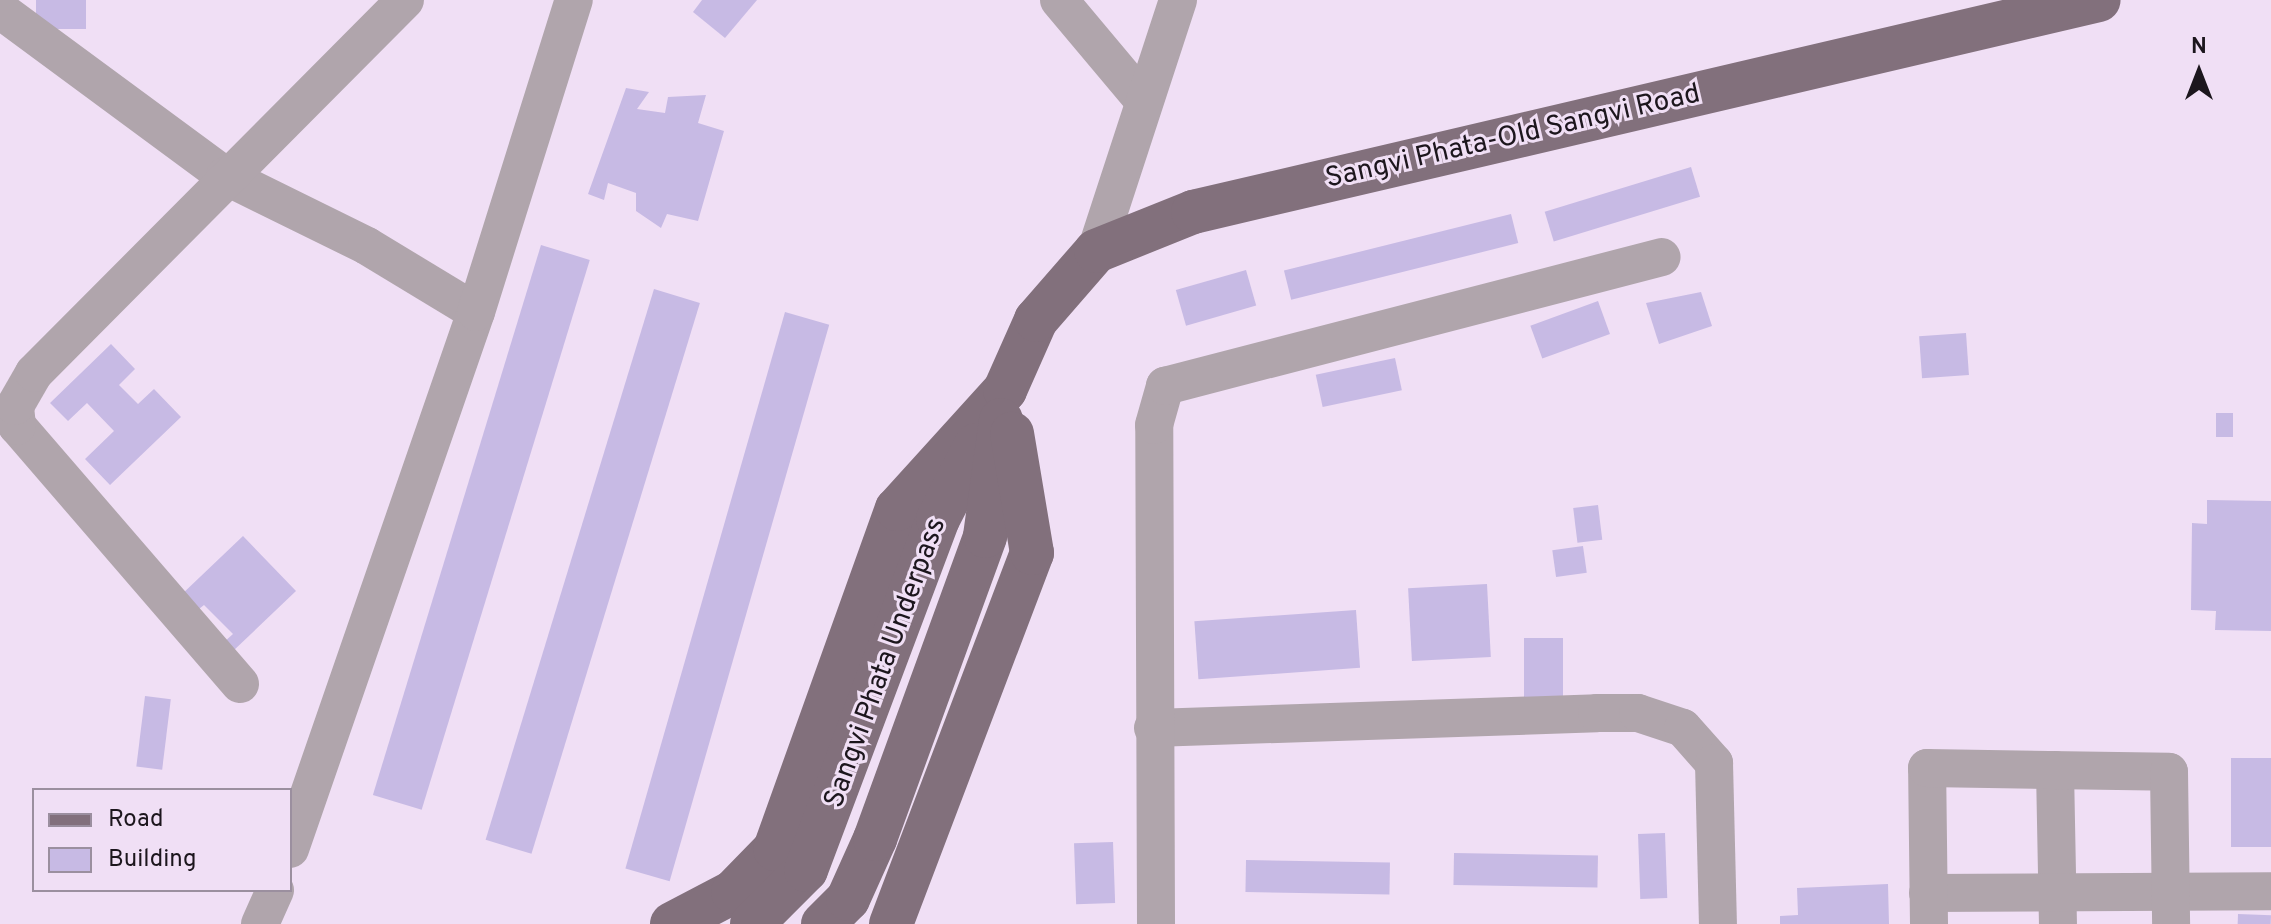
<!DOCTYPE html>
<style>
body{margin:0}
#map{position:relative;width:2271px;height:924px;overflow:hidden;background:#f0dff5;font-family:Overpass,sans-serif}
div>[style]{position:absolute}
.building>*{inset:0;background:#c7bae4;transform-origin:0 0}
.minor>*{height:38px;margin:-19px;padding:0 19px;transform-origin:19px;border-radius:19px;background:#b0a5ac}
.major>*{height:44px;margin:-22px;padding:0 22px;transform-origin:22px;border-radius:22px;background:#82707c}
span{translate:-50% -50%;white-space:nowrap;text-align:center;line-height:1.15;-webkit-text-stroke:6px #f0dff5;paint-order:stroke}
.street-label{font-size:28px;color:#1c161d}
.legend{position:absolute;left:32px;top:788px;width:260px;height:104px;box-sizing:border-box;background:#f0dff5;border:2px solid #9b8f9f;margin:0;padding:10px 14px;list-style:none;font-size:24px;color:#1c161d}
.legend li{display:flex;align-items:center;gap:16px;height:40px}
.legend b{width:40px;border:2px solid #9b8f9f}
.north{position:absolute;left:2159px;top:32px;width:80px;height:80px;-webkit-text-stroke:6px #f0dff5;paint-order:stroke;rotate:0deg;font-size:22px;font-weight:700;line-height:32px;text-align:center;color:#1c161d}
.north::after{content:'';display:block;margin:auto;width:28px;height:36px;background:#1c161d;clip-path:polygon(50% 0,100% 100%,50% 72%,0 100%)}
</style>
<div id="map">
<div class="building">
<div style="left:36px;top:0;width:50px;height:29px"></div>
<div style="clip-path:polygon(702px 0,757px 0,725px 38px,693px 12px)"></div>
<div style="clip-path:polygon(626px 88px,649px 92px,637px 109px,665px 113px,668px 97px,706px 95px,698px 123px,724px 131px,698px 221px,667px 214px,661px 228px,636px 211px,636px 193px,608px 183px,604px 200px,588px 194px)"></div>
<div style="left:1691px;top:167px;width:31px;height:153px;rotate:73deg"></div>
<div style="left:1511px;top:214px;width:30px;height:234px;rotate:76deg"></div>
<div style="left:541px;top:245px;width:51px;height:575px;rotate:17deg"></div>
<div style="left:1246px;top:270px;width:37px;height:73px;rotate:74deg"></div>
<div style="left:654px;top:289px;width:48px;height:576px;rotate:17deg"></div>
<div style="clip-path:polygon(1701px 292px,1712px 326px,1659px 344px,1646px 303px)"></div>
<div style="left:1598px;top:301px;width:35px;height:72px;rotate:70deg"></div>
<div style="left:785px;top:312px;width:46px;height:579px;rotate:16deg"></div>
<div style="left:1966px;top:333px;width:42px;height:47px;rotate:86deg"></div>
<div style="clip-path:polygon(111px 344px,135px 369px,119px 385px,138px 404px,154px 389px,181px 417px,110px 485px,85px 459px,114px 431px,87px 403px,68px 421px,50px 403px)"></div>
<div style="left:1395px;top:358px;width:33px;height:81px;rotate:78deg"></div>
<div style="left:2216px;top:413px;width:17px;height:24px"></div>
<div style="clip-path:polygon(2207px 500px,2271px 501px,2271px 631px,2215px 630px,2216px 611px,2191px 610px,2192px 523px,2207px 524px)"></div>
<div style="left:1598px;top:505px;width:35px;height:25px;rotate:83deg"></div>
<div style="clip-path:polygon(243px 536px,296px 591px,232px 652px,223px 643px,233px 634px,204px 605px,194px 613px,179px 597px)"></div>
<div style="left:1583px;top:546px;width:27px;height:31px;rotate:82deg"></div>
<div style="left:1487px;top:584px;width:73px;height:79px;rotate:87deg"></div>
<div style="left:1356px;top:610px;width:58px;height:162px;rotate:86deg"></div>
<div style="left:1563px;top:638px;width:59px;height:39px;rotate:90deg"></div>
<div style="left:145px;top:696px;width:26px;height:71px;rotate:7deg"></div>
<div style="left:2231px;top:758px;width:40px;height:89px"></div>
<div style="left:1665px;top:833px;width:65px;height:27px;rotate:88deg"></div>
<div style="left:1113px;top:842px;width:61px;height:39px;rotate:88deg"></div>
<div style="left:1454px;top:853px;width:144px;height:32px;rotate:1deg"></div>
<div style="left:1246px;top:860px;width:144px;height:32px;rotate:1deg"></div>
<div style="clip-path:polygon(1888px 884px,1889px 924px,1780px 924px,1780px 916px,1798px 915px,1797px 888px)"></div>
<div style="left:2238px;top:914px;width:33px;height:10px;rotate:2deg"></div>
</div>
<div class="minor">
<div style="left:1059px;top:0;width:131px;rotate:50deg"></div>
<div style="left:0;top:10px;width:280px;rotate:36.4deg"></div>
<div style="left:225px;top:176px;width:158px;rotate:26.2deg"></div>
<div style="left:367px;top:246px;width:127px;rotate:31.2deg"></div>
<div style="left:1096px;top:251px;width:264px;rotate:-71.9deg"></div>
<div style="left:240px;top:684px;width:341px;rotate:-130.8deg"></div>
<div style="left:17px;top:426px;width:20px;rotate:-96deg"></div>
<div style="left:15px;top:406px;width:38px;rotate:-60deg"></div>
<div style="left:34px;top:373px;width:526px;rotate:-45.15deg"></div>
<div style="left:1153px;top:728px;width:444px;rotate:-1.9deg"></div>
<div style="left:1597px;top:713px;width:41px"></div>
<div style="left:1638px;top:713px;width:47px;rotate:18.4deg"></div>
<div style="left:1683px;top:728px;width:47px;rotate:48.5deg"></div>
<div style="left:1714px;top:763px;width:161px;rotate:88.6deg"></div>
<div style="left:2055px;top:770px;width:154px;rotate:88.9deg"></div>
<div style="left:290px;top:849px;width:568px;rotate:-70.9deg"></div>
<div style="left:476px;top:312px;width:327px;rotate:-72.6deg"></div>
<div style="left:1928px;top:893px;width:343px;rotate:-0.3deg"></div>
<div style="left:260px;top:924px;width:37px;rotate:-66deg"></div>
<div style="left:1156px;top:924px;width:499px;rotate:-90.2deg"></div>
<div style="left:1154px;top:425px;width:41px;rotate:-74.2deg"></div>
<div style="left:1165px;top:386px;width:513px;rotate:-14.55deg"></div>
<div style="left:1929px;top:924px;width:156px;rotate:-90.7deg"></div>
<div style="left:1927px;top:768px;width:242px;rotate:0.9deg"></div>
<div style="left:2169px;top:772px;width:152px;rotate:89.2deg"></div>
</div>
<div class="major">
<div style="left:672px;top:924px;width:69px;rotate:-27.7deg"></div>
<div style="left:733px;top:892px;width:60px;rotate:-45.7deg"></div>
<div style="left:775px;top:849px;width:361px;rotate:-70.3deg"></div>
<div style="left:897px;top:509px;width:161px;rotate:-47.8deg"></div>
<div style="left:1005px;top:390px;width:77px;rotate:-66.1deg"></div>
<div style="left:1036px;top:320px;width:91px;rotate:-49deg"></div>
<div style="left:1096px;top:251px;width:105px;rotate:-21.9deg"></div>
<div style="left:1193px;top:212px;width:930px;rotate:-13.17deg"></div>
<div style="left:752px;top:924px;width:76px;rotate:-45deg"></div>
<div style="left:806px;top:870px;width:375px;rotate:-69.4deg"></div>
<div style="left:938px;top:519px;width:83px;rotate:-62.8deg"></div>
<div style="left:823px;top:924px;width:35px;rotate:-45deg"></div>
<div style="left:848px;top:899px;width:66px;rotate:-65.8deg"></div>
<div style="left:875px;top:839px;width:322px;rotate:-70deg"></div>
<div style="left:985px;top:536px;width:117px;rotate:-82.1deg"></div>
<div style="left:891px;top:924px;width:397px;rotate:-69.2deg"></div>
<div style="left:1032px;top:553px;width:121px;rotate:-99.5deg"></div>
</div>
<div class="street-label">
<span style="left:1513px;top:137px;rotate:-13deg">Sangvi Phata-Old Sangvi Road</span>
<span style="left:886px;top:663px;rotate:-70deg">Sangvi Phata Underpass</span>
</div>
<ul class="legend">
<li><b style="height:10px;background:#82707c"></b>Road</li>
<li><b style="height:22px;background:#c7bae4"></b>Building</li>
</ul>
<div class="north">N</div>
</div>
